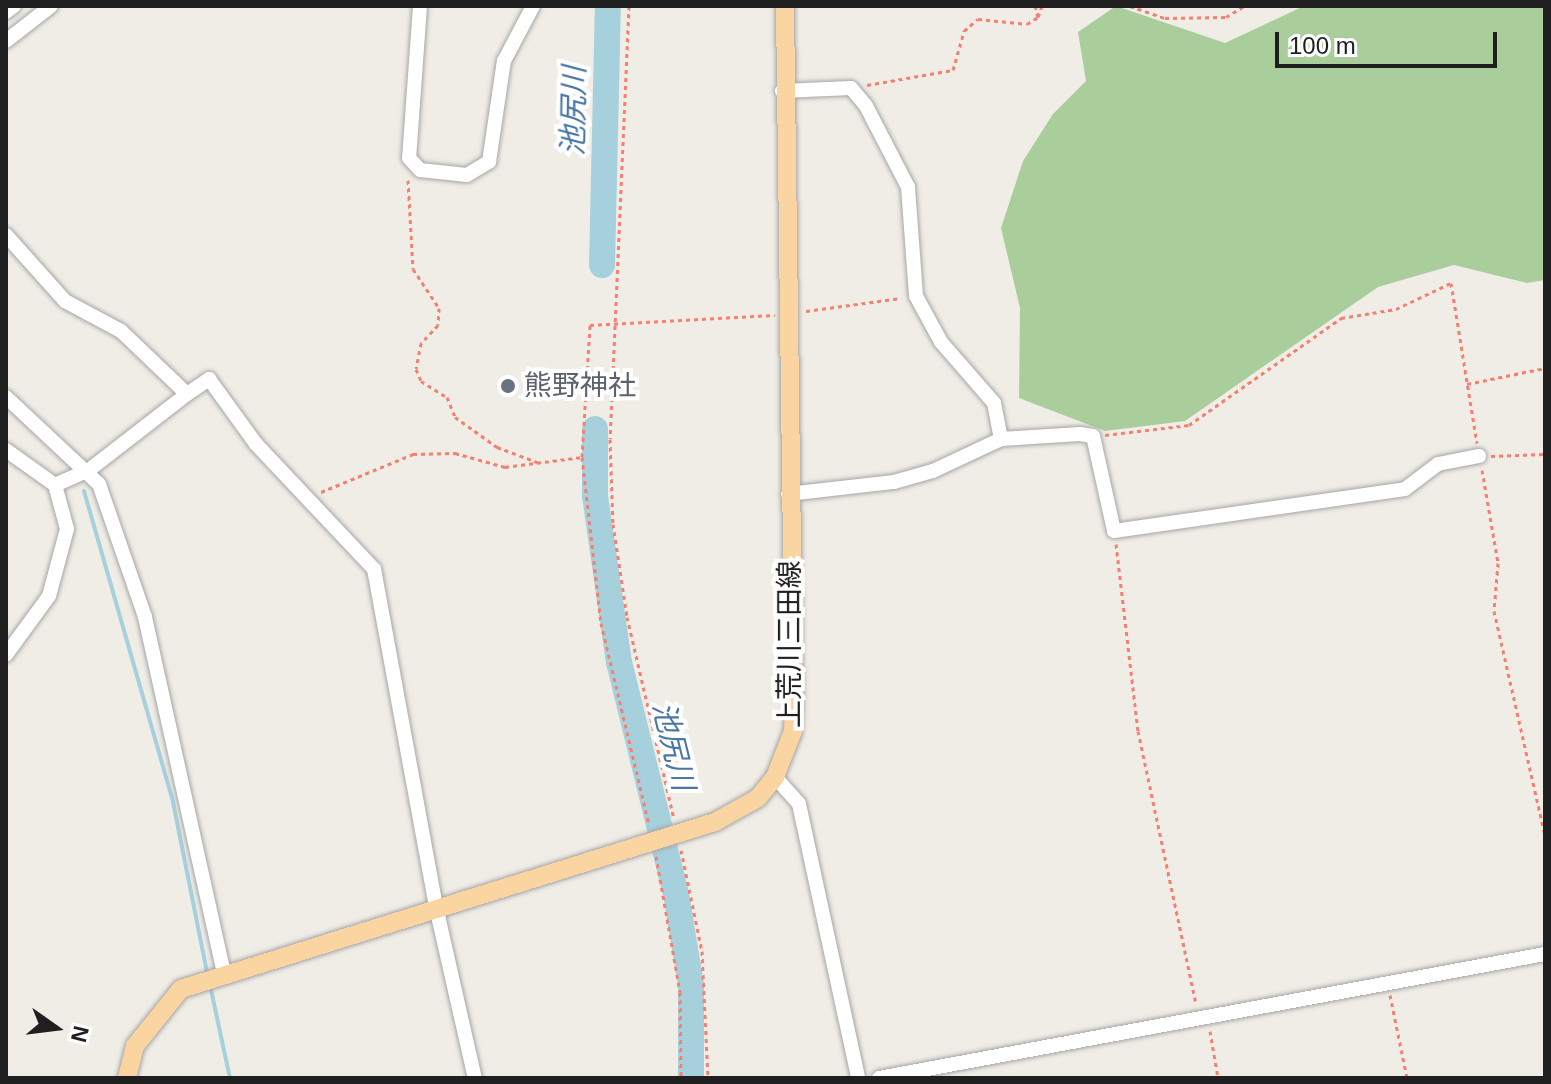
<!DOCTYPE html>
<meta charset="utf-8">
<style>
body{margin:0}
#map{position:relative;width:1551px;height:1084px;overflow:hidden;background:#f0ede6;font-family:Arial,"Noto Sans JP",sans-serif}
div>[style]{position:absolute}
.forest>*{inset:0;background:#aace9b}
.stream>*{height:4px;margin:-2px;padding:0 2px;transform-origin:2px;border-radius:2px;background:#a7d0dd}
.river>*{height:26px;margin:-13px;padding:0 13px;transform-origin:13px;border-radius:13px;background:#a7d0dd}
.path>*{height:3px;margin-top:-1.5px;transform-origin:0;background:repeating-linear-gradient(90deg,#f77f6f 0 4px,transparent 0 8px)}
.roads{filter:drop-shadow(0 0 2px #a6a6a6) drop-shadow(0 0 2px #a6a6a6)}
.minor>*{height:14px;margin:-7px;padding:0 7px;transform-origin:7px;border-radius:7px;background:#fff}
.major>*{height:18px;margin:-9px;padding:0 9px;transform-origin:9px;border-radius:9px;background:#fad5a1}
.dots>*{width:22px;height:22px;translate:-50% -50%;box-sizing:border-box;border:4px solid #fff;border-radius:50%}
span{translate:-50% -50%;white-space:nowrap;text-align:center;line-height:1.15;-webkit-text-stroke:8px #fff;paint-order:stroke}
.worship-label{font-size:28px;color:#5b616d}
.left{translate:0 -50%;text-align:left}
.street-label{font-size:28px;color:#1f1f1f}
.water-label{font-size:30px;color:#4a77a6;font-style:italic}
.frame{position:absolute;inset:0;border:8px solid #1f1f1f;pointer-events:none}
.north{position:absolute;left:16px;top:988px;width:80px;height:80px;-webkit-text-stroke:6px #fff;paint-order:stroke;rotate:104deg;font-size:22px;font-weight:700;line-height:32px;text-align:center;color:#1f1f1f}
.north::after{content:'';display:block;margin:auto;width:28px;height:36px;background:#1f1f1f;clip-path:polygon(50% 0,100% 100%,50% 72%,0 100%)}
.scale{position:absolute;left:1275px;top:32px;width:222px;height:36px;box-sizing:border-box;border:4px solid #1f1f1f;border-top:0;padding-left:10px;font-size:24px;line-height:28px;white-space:nowrap;color:#1f1f1f;-webkit-text-stroke:6px #fff;paint-order:stroke}
</style>
<div id="map">
<div class="forest">
<div style="clip-path:polygon(1116px 6px,1225px 43px,1304px 6px,1545px 6px,1545px 280px,1527px 283px,1454px 265px,1378px 287px,1185px 421px,1105px 431px,1019px 398px,1020px 308px,1001px 228px,1023px 161px,1053px 114px,1086px 81px,1078px 32px)"></div>
</div>
<div class="stream">
<div style="left:84px;top:491px;width:318px;rotate:74deg"></div>
<div style="left:172px;top:797px;width:184px;rotate:78.7deg"></div>
<div style="left:210px;top:985px;width:95px;rotate:77.9deg"></div>
</div>
<div class="river">
<div style="left:602px;top:265px;width:259px;rotate:-88.7deg"></div>
<div style="left:595px;top:429px;width:67px;rotate:90deg"></div>
<div style="left:595px;top:496px;width:168px;rotate:81.8deg"></div>
<div style="left:619px;top:662px;width:239px;rotate:76.2deg"></div>
<div style="left:676px;top:894px;width:92px;rotate:80.6deg"></div>
<div style="left:691px;top:985px;width:93px;rotate:90deg"></div>
</div>
<div class="path">
<div style="left:629px;top:6px;width:433px;rotate:92.5deg"></div>
<div style="left:610px;top:439px;width:85px;rotate:88deg"></div>
<div style="left:613px;top:524px;width:94px;rotate:81.4deg"></div>
<div style="left:627px;top:617px;width:207px;rotate:76.9deg"></div>
<div style="left:1130px;top:6px;width:37px;rotate:19deg"></div>
<div style="left:1165px;top:18px;width:61px;rotate:-0.9deg"></div>
<div style="left:1226px;top:17px;width:21px;rotate:-31deg"></div>
<div style="left:1038px;top:17px;width:12px;rotate:-70deg"></div>
<div style="left:867px;top:85px;width:87px;rotate:-9.9deg"></div>
<div style="left:953px;top:70px;width:41px;rotate:-74.2deg"></div>
<div style="left:964px;top:31px;width:18px;rotate:-41deg"></div>
<div style="left:978px;top:19px;width:49px;rotate:5.8deg"></div>
<div style="left:1027px;top:24px;width:13px;rotate:-32deg"></div>
<div style="left:1038px;top:17px;width:11px;rotate:-105deg"></div>
<div style="left:408px;top:180px;width:89px;rotate:86.8deg"></div>
<div style="left:413px;top:269px;width:47px;rotate:56.3deg"></div>
<div style="left:439px;top:308px;width:17px;rotate:93deg"></div>
<div style="left:438px;top:325px;width:25px;rotate:133deg"></div>
<div style="left:421px;top:343px;width:26px;rotate:101deg"></div>
<div style="left:416px;top:369px;width:13px;rotate:67deg"></div>
<div style="left:421px;top:381px;width:31px;rotate:32deg"></div>
<div style="left:447px;top:397px;width:22px;rotate:68deg"></div>
<div style="left:455px;top:417px;width:52px;rotate:35.5deg"></div>
<div style="left:497px;top:447px;width:43px;rotate:20.6deg"></div>
<div style="left:806px;top:311px;width:96px;rotate:-7.8deg"></div>
<div style="left:1467px;top:384px;width:80px;rotate:-11.6deg"></div>
<div style="left:1105px;top:435px;width:85px;rotate:-6.8deg"></div>
<div style="left:1189px;top:425px;width:186px;rotate:-35.1deg"></div>
<div style="left:1341px;top:318px;width:56px;rotate:-9.3deg"></div>
<div style="left:1396px;top:309px;width:61px;rotate:-25.3deg"></div>
<div style="left:1451px;top:283px;width:162px;rotate:80.8deg"></div>
<div style="left:1491px;top:456px;width:54px;rotate:-2.1deg"></div>
<div style="left:582px;top:457px;width:167px;rotate:83.5deg"></div>
<div style="left:601px;top:623px;width:208px;rotate:76.6deg"></div>
<div style="left:1482px;top:470px;width:94px;rotate:80.2deg"></div>
<div style="left:1498px;top:563px;width:48px;rotate:94.8deg"></div>
<div style="left:1494px;top:611px;width:230px;rotate:77.2deg"></div>
<div style="left:321px;top:492px;width:100px;rotate:-22.4deg"></div>
<div style="left:413px;top:454px;width:42px;rotate:-1.4deg"></div>
<div style="left:455px;top:453px;width:52px;rotate:15.6deg"></div>
<div style="left:505px;top:467px;width:78px;rotate:-7.4deg"></div>
<div style="left:582px;top:457px;width:132px;rotate:-86.5deg"></div>
<div style="left:590px;top:325px;width:185px;rotate:-3.1deg"></div>
<div style="left:1116px;top:544px;width:188px;rotate:83.3deg"></div>
<div style="left:1138px;top:731px;width:279px;rotate:78deg"></div>
<div style="left:681px;top:850px;width:103px;rotate:78.3deg"></div>
<div style="left:702px;top:951px;width:127px;rotate:87.3deg"></div>
<div style="left:656px;top:856px;width:138px;rotate:80deg"></div>
<div style="left:680px;top:992px;width:86px;rotate:89.3deg"></div>
<div style="left:1390px;top:995px;width:85px;rotate:78.4deg"></div>
<div style="left:1210px;top:1031px;width:48px;rotate:80.3deg"></div>
</div>
<div class="roads">
<div class="minor">
<div style="left:420px;top:6px;width:152px;rotate:94.1deg"></div>
<div style="left:409px;top:158px;width:16px;rotate:47deg"></div>
<div style="left:420px;top:170px;width:47px;rotate:6.1deg"></div>
<div style="left:467px;top:175px;width:26px;rotate:-31deg"></div>
<div style="left:489px;top:162px;width:102px;rotate:-81.6deg"></div>
<div style="left:504px;top:61px;width:62px;rotate:-62.2deg"></div>
<div style="left:6px;top:12px;width:10px;rotate:-37deg"></div>
<div style="left:6px;top:41px;width:57px;rotate:-37.9deg"></div>
<div style="left:782px;top:91px;width:69px;rotate:-2.5deg"></div>
<div style="left:851px;top:88px;width:23px;rotate:50deg"></div>
<div style="left:866px;top:106px;width:91px;rotate:62.6deg"></div>
<div style="left:908px;top:187px;width:109px;rotate:85.8deg"></div>
<div style="left:916px;top:296px;width:52px;rotate:61.5deg"></div>
<div style="left:941px;top:342px;width:81px;rotate:49deg"></div>
<div style="left:994px;top:403px;width:37px;rotate:79deg"></div>
<div style="left:6px;top:235px;width:89px;rotate:48.2deg"></div>
<div style="left:65px;top:301px;width:64px;rotate:28.2deg"></div>
<div style="left:121px;top:331px;width:91px;rotate:43.7deg"></div>
<div style="left:187px;top:394px;width:27px;rotate:-34deg"></div>
<div style="left:209px;top:379px;width:80px;rotate:54.1deg"></div>
<div style="left:256px;top:444px;width:172px;rotate:46.7deg"></div>
<div style="left:374px;top:569px;width:344px;rotate:79.6deg"></div>
<div style="left:436px;top:907px;width:175px;rotate:77.2deg"></div>
<div style="left:6px;top:397px;width:127px;rotate:43.1deg"></div>
<div style="left:99px;top:484px;width:141px;rotate:70.9deg"></div>
<div style="left:145px;top:617px;width:366px;rotate:77.5deg"></div>
<div style="left:6px;top:450px;width:60px;rotate:35.5deg"></div>
<div style="left:55px;top:485px;width:46px;rotate:74.7deg"></div>
<div style="left:67px;top:529px;width:69px;rotate:105deg"></div>
<div style="left:49px;top:596px;width:73px;rotate:126.1deg"></div>
<div style="left:55px;top:485px;width:37px;rotate:-24deg"></div>
<div style="left:89px;top:470px;width:124px;rotate:-37.8deg"></div>
<div style="left:788px;top:494px;width:107px;rotate:-6.5deg"></div>
<div style="left:894px;top:482px;width:41px;rotate:-15.8deg"></div>
<div style="left:933px;top:471px;width:75px;rotate:-25.2deg"></div>
<div style="left:1001px;top:439px;width:79px;rotate:-3.6deg"></div>
<div style="left:1080px;top:434px;width:13px;rotate:9deg"></div>
<div style="left:1093px;top:436px;width:97px;rotate:77.5deg"></div>
<div style="left:1114px;top:531px;width:294px;rotate:-8.2deg"></div>
<div style="left:1405px;top:489px;width:41px;rotate:-37.1deg"></div>
<div style="left:1438px;top:464px;width:42px;rotate:-11deg"></div>
<div style="left:775px;top:777px;width:36px;rotate:48deg"></div>
<div style="left:799px;top:804px;width:280px;rotate:77.8deg"></div>
<div style="left:879px;top:1078px;width:677px;rotate:-10.55deg"></div>
</div>
<div class="major">
<div style="left:127px;top:1078px;width:33px;rotate:-76deg"></div>
<div style="left:135px;top:1046px;width:73px;rotate:-51.1deg"></div>
<div style="left:181px;top:989px;width:560px;rotate:-17.37deg"></div>
<div style="left:715px;top:822px;width:49px;rotate:-29.2deg"></div>
<div style="left:758px;top:798px;width:27px;rotate:-51deg"></div>
<div style="left:775px;top:777px;width:49px;rotate:-68.6deg"></div>
<div style="left:793px;top:731px;width:27px;rotate:-88deg"></div>
<div style="left:794px;top:704px;width:698px;rotate:-90.74deg"></div>
</div>
</div>
<div class="dots">
<div style="left:508px;top:386px;background:#6b7280"></div>
</div>
<div class="worship-label">
<span class="left" style="left:524px;top:386px">熊野神社</span>
</div>
<div class="street-label">
<span style="left:790px;top:644px;rotate:-90deg">上荒川三田線</span>
</div>
<div class="water-label">
<span style="left:574px;top:111px;rotate:-89deg">池尻川</span>
<span style="left:673px;top:746px;rotate:76deg">池尻川</span>
</div>
<div class="frame"></div>
<div class="north">N</div>
<div class="scale">100 m</div>
</div>
